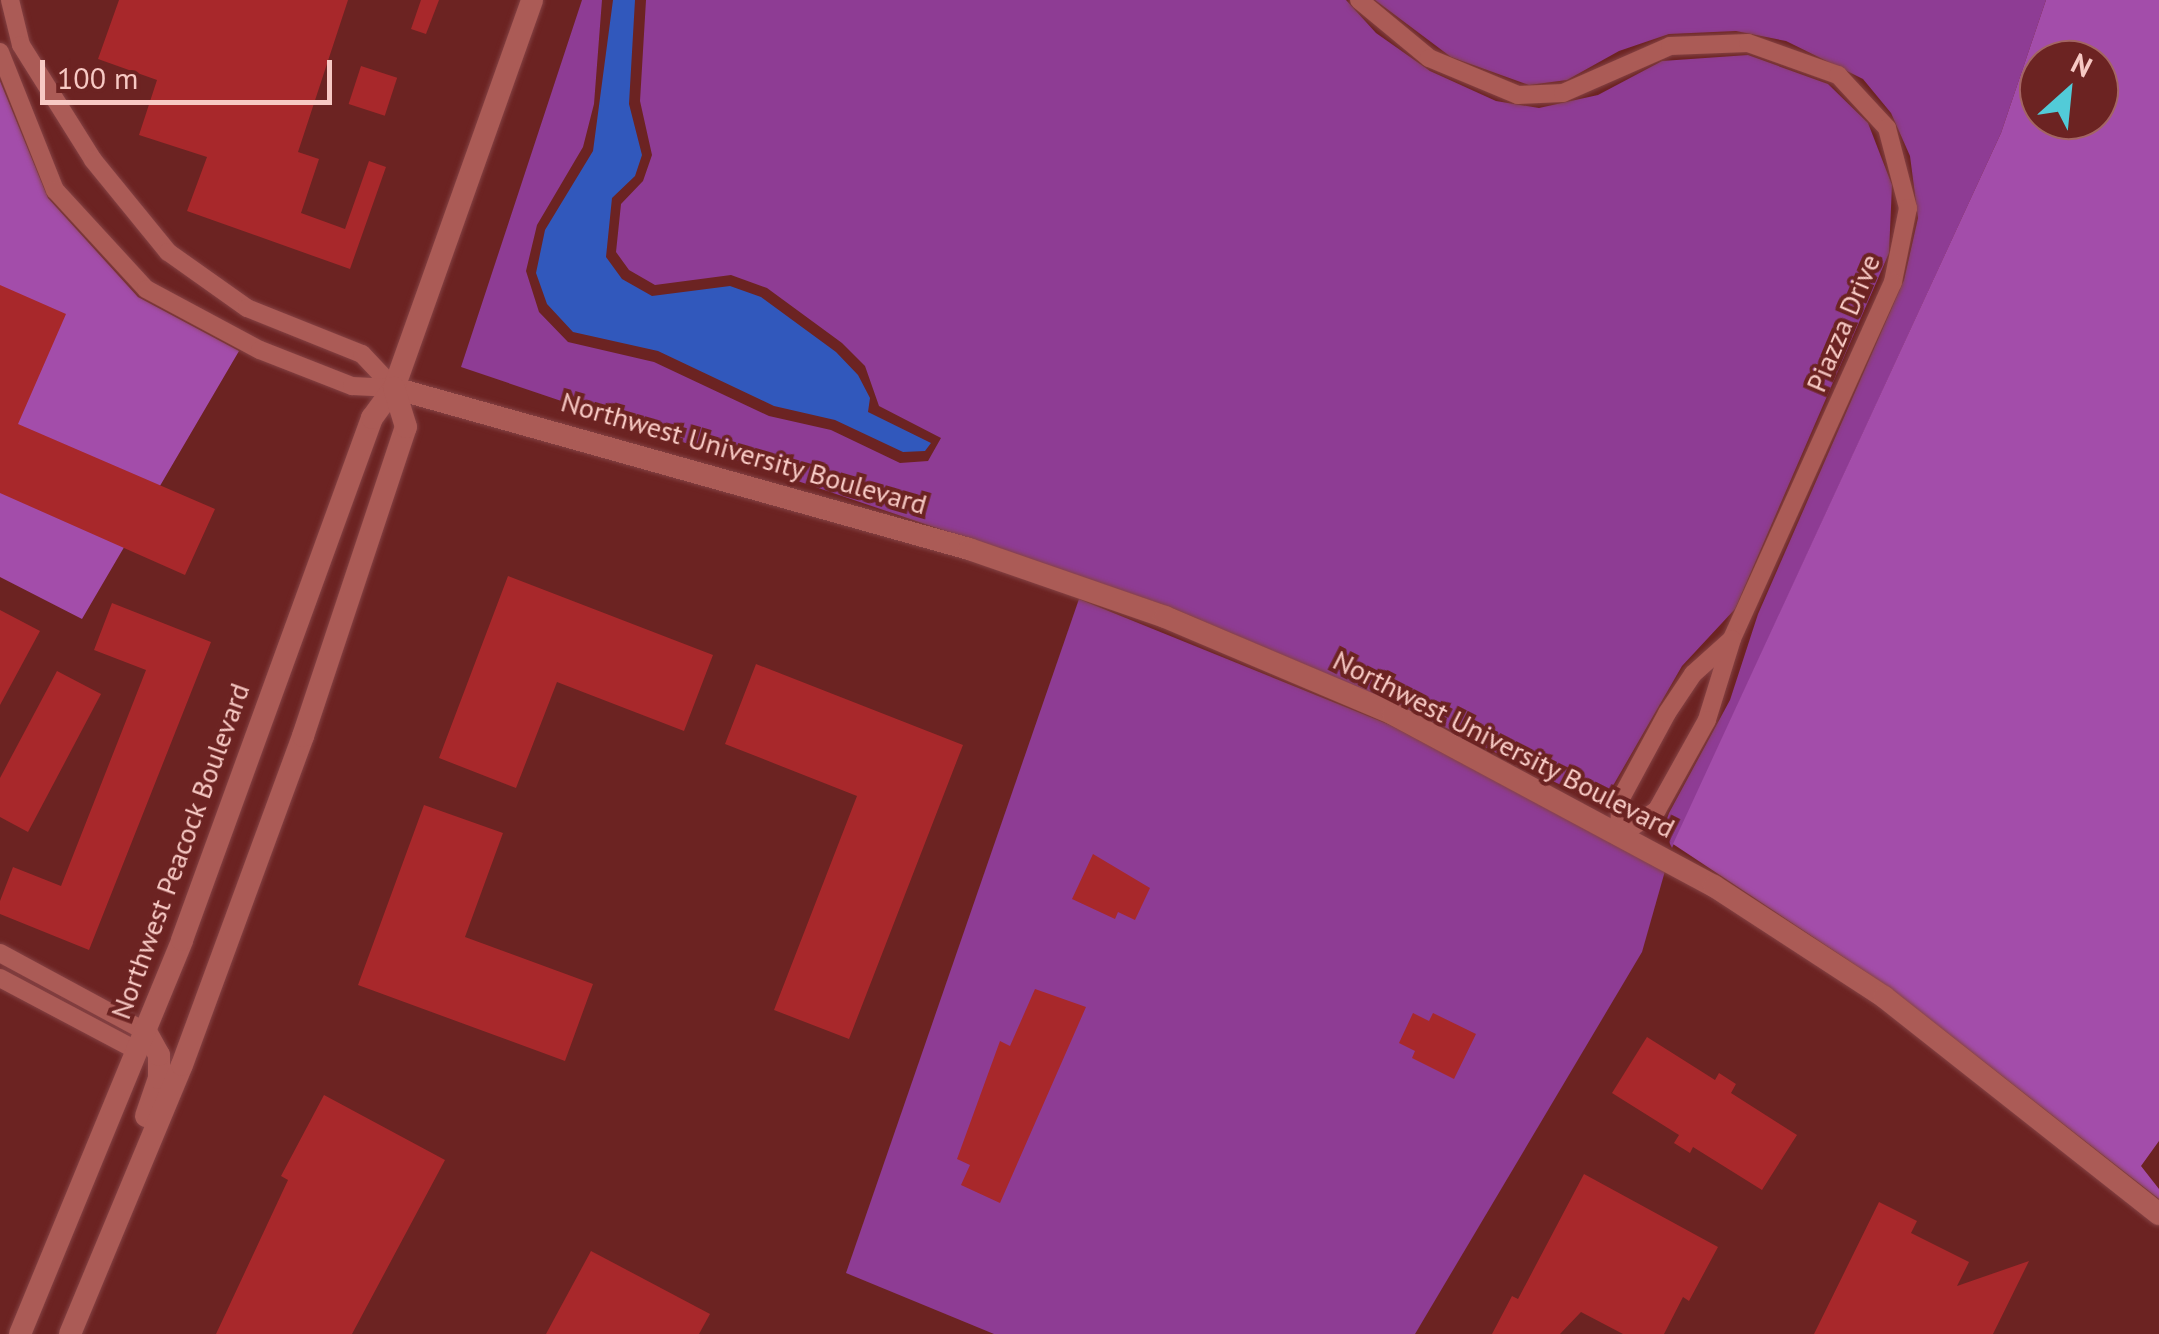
<!DOCTYPE html>
<style>
body{margin:0}
#map{position:relative;width:2159px;height:1334px;overflow:hidden;background:#6c2322;font-family:"PT Sans",sans-serif}
div>[style]{position:absolute}
.green>*{inset:0;background:#8e3c94}
.forest>*{inset:0;background:#a34daa}
.water>*{inset:0;background:#3158bc}
.building>*{inset:0;background:#a8282b;transform-origin:0 0}
.roads{filter:drop-shadow(0 0 2px #844244) drop-shadow(0 0 2px #844244)}
.street>*{height:18px;margin:-9px;padding:0 9px;transform-origin:9px;border-radius:9px;background:#ab5b56}
.secondary>*{height:22px;margin:-11px;padding:0 11px;transform-origin:11px;border-radius:11px;background:#ab5b56}
span{translate:-50% -50%;white-space:nowrap;text-align:center;line-height:1.15;-webkit-text-stroke:8px #6c2322;paint-order:stroke}
.street-label{font-size:28px;color:#f7c9c4}
.north{position:absolute;left:2019px;top:40px;width:100px;height:100px;box-sizing:border-box;background:#6c2322;border:2px solid #a46563;border-radius:50%;rotate:27deg;font-size:28px;font-weight:700;line-height:40px;text-align:center;color:#f7c9c4}
.north::after{content:'';display:block;margin:auto;width:35px;height:45px;background:#52cbd8;clip-path:polygon(50% 0,100% 100%,50% 72%,0 100%)}
.scale{position:absolute;left:40px;top:60px;width:292px;height:45px;box-sizing:border-box;border:5px solid #f7c9c4;border-top:0;padding-left:12px;font-size:30px;line-height:35px;white-space:nowrap;color:#f7c9c4;-webkit-text-stroke:8px #6c2322;paint-order:stroke}
</style>
<div id="map">
<div class="green">
<div style="clip-path:polygon(582px 0,602px 0,594px 104px,583px 147px,537px 225px,526px 271px,539px 312px,568px 342px,654px 362px,769px 416px,831px 430px,900px 463px,928px 461px,941px 438px,879px 406px,865px 366px,842px 343px,767px 288px,731px 275px,655px 285px,629px 270px,616px 252px,621px 204px,643px 181px,652px 155px,640px 101px,646px 0,1346px 0,1376px 33px,1430px 71px,1496px 101px,1539px 108px,1598px 95px,1662px 61px,1748px 55px,1828px 84px,1868px 123px,1892px 185px,1889px 253px,1735px 609px,1682px 666px,1614px 784px,1603px 795px,1585px 797px,1408px 709px,1170px 607px,461px 367px)"></div>
<div style="clip-path:polygon(1375px 0,2046px 0,2001px 133px,1672px 848px,1663px 830px,1669px 813px,1730px 700px,1758px 614px,1904px 280px,1918px 218px,1910px 156px,1891px 113px,1863px 79px,1786px 41px,1736px 31px,1669px 34px,1619px 51px,1567px 80px,1529px 85px,1451px 57px)"></div>
<div style="clip-path:polygon(1079px 599px,1390px 725px,1665px 871px,1642px 952px,1415px 1334px,994px 1334px,846px 1273px)"></div>
</div>
<div class="forest">
<div style="clip-path:polygon(evenodd,2046px 0,2159px 0,2159px 1141px,2141px 1166px,2159px 1189px,2159px 1199px,1890px 988px,1673px 844px,2001px 133px,2046px 0,2039px 60px,2099px 60px,2099px 120px,2039px 120px,2039px 60px)"></div>
<div style="clip-path:polygon(0 81px,48px 198px,138px 297px,239px 351px,82px 619px,0 577px)"></div>
</div>
<div class="water">
<div style="clip-path:polygon(613px 0,635px 0,629px 104px,642px 155px,635px 176px,612px 198px,606px 257px,622px 279px,652px 296px,730px 286px,761px 297px,836px 352px,858px 375px,870px 398px,868px 412px,931px 443px,925px 451px,903px 452px,835px 420px,774px 406px,658px 351px,573px 332px,547px 304px,536px 273px,545px 230px,593px 151px)"></div>
</div>
<div class="building">
<div style="clip-path:polygon(119px 0,348px 0,298px 152px,319px 159px,301px 213px,345px 229px,369px 161px,386px 167px,350px 269px,187px 211px,207px 157px,139px 135px,157px 80px,98px 59px)"></div>
<div style="clip-path:polygon(421px 0,439px 0,426px 34px,411px 29px)"></div>
<div style="left:361px;top:66px;width:38px;height:40px;rotate:18deg"></div>
<div style="clip-path:polygon(0 285px,66px 314px,18px 424px,215px 509px,185px 575px,0 493px)"></div>
<div style="clip-path:polygon(508px 576px,713px 655px,684px 731px,557px 682px,516px 788px,439px 758px)"></div>
<div style="clip-path:polygon(112px 603px,211px 642px,89px 950px,0 914px,0 901px,13px 867px,61px 886px,146px 670px,94px 650px)"></div>
<div style="clip-path:polygon(0 610px,40px 631px,0 705px)"></div>
<div style="clip-path:polygon(756px 664px,963px 745px,849px 1039px,774px 1010px,857px 796px,725px 744px)"></div>
<div style="clip-path:polygon(57px 671px,101px 694px,28px 832px,0 817px,0 778px)"></div>
<div style="clip-path:polygon(424px 805px,503px 833px,465px 937px,593px 984px,565px 1061px,358px 985px)"></div>
<div style="clip-path:polygon(1093px 854px,1150px 888px,1135px 920px,1118px 912px,1115px 919px,1072px 899px)"></div>
<div style="clip-path:polygon(1035px 989px,1086px 1007px,1000px 1203px,961px 1185px,970px 1165px,957px 1159px,1000px 1041px,1010px 1046px)"></div>
<div style="clip-path:polygon(1413px 1013px,1429px 1021px,1433px 1013px,1476px 1034px,1454px 1079px,1412px 1058px,1415px 1051px,1399px 1043px)"></div>
<div style="clip-path:polygon(1647px 1037px,1715px 1080px,1719px 1073px,1736px 1084px,1731px 1093px,1797px 1135px,1762px 1190px,1693px 1147px,1690px 1153px,1674px 1143px,1679px 1135px,1612px 1093px)"></div>
<div style="clip-path:polygon(324px 1095px,445px 1160px,352px 1334px,216px 1334px,288px 1180px,281px 1176px)"></div>
<div style="clip-path:polygon(1584px 1174px,1718px 1247px,1689px 1301px,1683px 1297px,1664px 1334px,1623px 1334px,1581px 1312px,1560px 1334px,1492px 1334px,1512px 1296px,1518px 1299px)"></div>
<div style="clip-path:polygon(1879px 1202px,1917px 1221px,1911px 1233px,1969px 1262px,1957px 1286px,2029px 1261px,1993px 1334px,1814px 1334px)"></div>
<div style="clip-path:polygon(591px 1251px,710px 1314px,699px 1334px,546px 1334px)"></div>
</div>
<div class="roads">
<div class="street">
<div style="left:10px;top:0;width:46px;rotate:76.3deg"></div>
<div style="left:21px;top:45px;width:136px;rotate:57.9deg"></div>
<div style="left:93px;top:160px;width:119px;rotate:50.8deg"></div>
<div style="left:168px;top:252px;width:97px;rotate:35.3deg"></div>
<div style="left:247px;top:308px;width:124px;rotate:21.8deg"></div>
<div style="left:362px;top:354px;width:47px;rotate:46.7deg"></div>
<div style="left:1359px;top:0;width:91px;rotate:39.6deg"></div>
<div style="left:1429px;top:58px;width:96px;rotate:22.6deg"></div>
<div style="left:1518px;top:95px;width:45px;rotate:-2.5deg"></div>
<div style="left:1563px;top:93px;width:117px;rotate:-23.7deg"></div>
<div style="left:1670px;top:46px;width:78px;rotate:-2.2deg"></div>
<div style="left:1748px;top:43px;width:96px;rotate:19.6deg"></div>
<div style="left:1838px;top:75px;width:72px;rotate:47.2deg"></div>
<div style="left:1887px;top:128px;width:83px;rotate:75.3deg"></div>
<div style="left:1908px;top:208px;width:76px;rotate:101.5deg"></div>
<div style="left:1893px;top:282px;width:392px;rotate:114.3deg"></div>
<div style="left:1732px;top:639px;width:85px;rotate:107.2deg"></div>
<div style="left:1707px;top:720px;width:103px;rotate:119.1deg"></div>
<div style="left:1657px;top:810px;width:46px;rotate:145.6deg"></div>
<div style="left:1619px;top:836px;width:36px;rotate:-88deg"></div>
<div style="left:1620px;top:800px;width:99px;rotate:-61.6deg"></div>
<div style="left:1667px;top:713px;width:47px;rotate:-56.3deg"></div>
<div style="left:1693px;top:674px;width:52px;rotate:-41.9deg"></div>
<div style="left:0;top:52px;width:149px;rotate:68.3deg"></div>
<div style="left:55px;top:190px;width:134px;rotate:47.4deg"></div>
<div style="left:146px;top:289px;width:129px;rotate:28.2deg"></div>
<div style="left:260px;top:350px;width:99px;rotate:21.4deg"></div>
<div style="left:352px;top:386px;width:42px;rotate:2.7deg"></div>
<div style="left:0;top:953px;width:166px;rotate:28.4deg"></div>
<div style="left:0;top:978px;width:156px;rotate:27.9deg"></div>
</div>
<div class="secondary">
<div style="left:394px;top:388px;width:597px;rotate:15.64deg"></div>
<div style="left:969px;top:549px;width:207px;rotate:19.1deg"></div>
<div style="left:1165px;top:617px;width:248px;rotate:23deg"></div>
<div style="left:1393px;top:714px;width:364px;rotate:28.2deg"></div>
<div style="left:1714px;top:886px;width:203px;rotate:33.1deg"></div>
<div style="left:1884px;top:997px;width:350px;rotate:38.3deg"></div>
<div style="left:146px;top:1116px;width:40px;rotate:-71.1deg"></div>
<div style="left:159px;top:1078px;width:23px;rotate:-90deg"></div>
<div style="left:159px;top:1055px;width:26px;rotate:-119deg"></div>
<div style="left:20px;top:1334px;width:426px;rotate:-67.6deg"></div>
<div style="left:182px;top:940px;width:556px;rotate:-70deg"></div>
<div style="left:372px;top:418px;width:37px;rotate:-54deg"></div>
<div style="left:394px;top:388px;width:412px;rotate:-70.4deg"></div>
<div style="left:70px;top:1334px;width:291px;rotate:-67.4deg"></div>
<div style="left:182px;top:1065px;width:351px;rotate:-69.8deg"></div>
<div style="left:303px;top:736px;width:326px;rotate:-71.6deg"></div>
<div style="left:406px;top:427px;width:41px;rotate:-107.1deg"></div>
</div>
</div>
<div class="street-label">
<span style="left:1843px;top:323px;rotate:-67deg">Piazza Drive</span>
<span style="left:744px;top:453px;rotate:16deg">Northwest University Boulevard</span>
<span style="left:1504px;top:744px;rotate:27deg">Northwest University Boulevard</span>
<span style="left:180px;top:851px;rotate:-70deg">Northwest Peacock Boulevard</span>
</div>
<div class="north">N</div>
<div class="scale">100 m</div>
</div>
